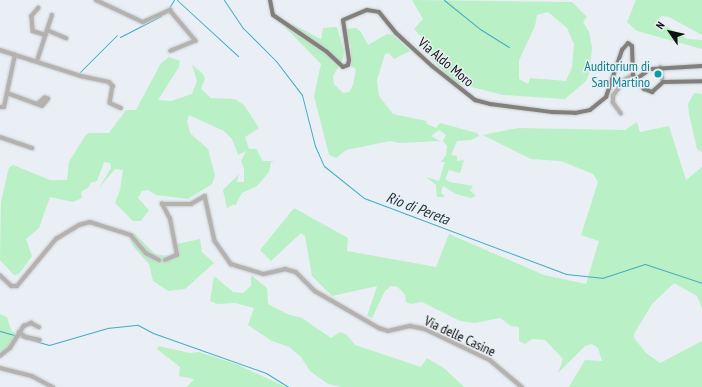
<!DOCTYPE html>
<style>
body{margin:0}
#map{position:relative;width:702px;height:387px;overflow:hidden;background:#e9eff4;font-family:"PT Sans Narrow",sans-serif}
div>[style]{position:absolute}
.green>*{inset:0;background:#baf0c5}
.stream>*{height:1px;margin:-0.5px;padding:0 0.5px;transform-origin:0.5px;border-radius:0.5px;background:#43acc4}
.roads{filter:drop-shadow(0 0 1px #c6cbd0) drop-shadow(0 0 1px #c6cbd0)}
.minor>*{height:3.5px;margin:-1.75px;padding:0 1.75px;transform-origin:1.75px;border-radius:1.75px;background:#b4b1af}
.major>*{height:4px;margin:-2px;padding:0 2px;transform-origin:2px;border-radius:2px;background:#837f7b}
.dots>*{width:11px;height:11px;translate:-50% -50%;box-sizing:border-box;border:2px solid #e9eff4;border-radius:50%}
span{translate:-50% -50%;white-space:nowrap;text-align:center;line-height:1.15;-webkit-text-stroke:3px #e9eff4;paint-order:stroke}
.street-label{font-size:14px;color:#0e1011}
.culture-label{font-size:14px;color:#0d838f}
.right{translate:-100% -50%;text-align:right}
.water-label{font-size:15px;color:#1e353b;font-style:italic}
.north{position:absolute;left:650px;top:12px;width:40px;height:40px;-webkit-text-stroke:3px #e9eff4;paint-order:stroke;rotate:304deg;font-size:11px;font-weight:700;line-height:16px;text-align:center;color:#0e1011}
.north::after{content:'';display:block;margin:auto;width:14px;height:18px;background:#0e1011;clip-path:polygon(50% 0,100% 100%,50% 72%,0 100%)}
</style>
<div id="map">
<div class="green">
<div style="clip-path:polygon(evenodd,412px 0,572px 2px,587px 17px,583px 22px,589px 32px,592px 48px,589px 74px,586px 81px,565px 99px,503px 95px,456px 83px,422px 50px,427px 43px,414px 29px,423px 19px,412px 0,548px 12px,567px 28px,574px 44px,572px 67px,566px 81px,530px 78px,528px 84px,519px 79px,519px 60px,535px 26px,537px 15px,548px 12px)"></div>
<div style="clip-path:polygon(636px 0,702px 0,702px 35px,669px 17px,661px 16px,658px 21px,687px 39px,702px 40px,702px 49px,637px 31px,627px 22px)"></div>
<div style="clip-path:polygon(286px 21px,321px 39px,323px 28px,337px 27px,344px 51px,343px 59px,333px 76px,334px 84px,343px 93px,349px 92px,353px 85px,356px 69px,351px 66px,351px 46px,346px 29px,356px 28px,361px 32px,368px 45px,387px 34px,393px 35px,410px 51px,394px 59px,389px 53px,385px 54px,377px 80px,379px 96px,393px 114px,426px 121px,427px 124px,436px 128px,440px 123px,477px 133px,479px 136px,471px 140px,457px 141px,451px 155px,457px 156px,457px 161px,464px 160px,460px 173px,449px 170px,445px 179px,450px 182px,473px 186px,470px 190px,476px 196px,471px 198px,456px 194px,443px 186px,441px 192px,445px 197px,437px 197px,436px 185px,426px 177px,439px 181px,445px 162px,441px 162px,446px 155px,447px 146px,443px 141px,446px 135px,439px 130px,431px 136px,440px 141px,400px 143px,390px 141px,346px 150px,336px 158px,329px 155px,314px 96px,321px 64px,285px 27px)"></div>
<div style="clip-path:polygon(169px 57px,180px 61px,179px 67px,158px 100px,171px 101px,192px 94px,197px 81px,192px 65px,203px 74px,205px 78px,201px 89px,211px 98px,235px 99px,244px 105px,259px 128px,245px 137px,249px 149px,256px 149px,263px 161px,275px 161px,271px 162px,269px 172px,257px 186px,242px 193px,235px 206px,234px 204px,227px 208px,223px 190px,239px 174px,237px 182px,244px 182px,244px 168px,241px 161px,246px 151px,238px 155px,232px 139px,224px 131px,189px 115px,187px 121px,190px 133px,208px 149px,215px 175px,212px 184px,188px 199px,156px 195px,148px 190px,142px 191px,138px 198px,149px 210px,141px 221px,133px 221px,115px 203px,120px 190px,123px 170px,115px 169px,99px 188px,111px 168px,110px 163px,104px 162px,97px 181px,90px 183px,89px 187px,81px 192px,82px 198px,73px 202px,50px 197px,39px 228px,26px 239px,32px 256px,19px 274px,14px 275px,0 260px,1px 202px,9px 167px,13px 165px,50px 180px,67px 180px,69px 162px,85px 136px,89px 133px,109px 133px,126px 110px,136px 110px,161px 63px)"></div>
<div style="clip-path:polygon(694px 93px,702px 94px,702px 152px,697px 149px,689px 114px,688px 104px)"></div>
<div style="clip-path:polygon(637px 122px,640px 132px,669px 126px,686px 180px,702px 167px,702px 308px,697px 296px,674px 283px,652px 304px,634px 334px,634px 338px,646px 353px,660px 363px,702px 341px,702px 387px,569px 387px,585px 360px,602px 361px,598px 348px,592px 344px,585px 346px,558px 373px,563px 359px,545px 340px,532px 339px,525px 344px,519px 341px,519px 327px,511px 326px,500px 318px,475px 323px,460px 321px,422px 302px,411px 304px,406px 302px,405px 295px,398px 287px,391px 286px,385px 291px,372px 318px,367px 316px,377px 286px,332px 296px,312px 276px,305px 236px,301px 233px,271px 261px,260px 250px,294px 208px,348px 238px,347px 251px,436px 267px,449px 234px,544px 275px,586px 284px,599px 241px,581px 235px,598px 182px,593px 174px,561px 161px,531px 159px,483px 135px,518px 128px,625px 130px)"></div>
<div style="clip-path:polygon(134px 233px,155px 254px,167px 256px,175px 255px,177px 244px,200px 239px,202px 252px,214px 263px,185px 289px,168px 291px,153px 281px,149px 264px,133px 246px,130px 240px)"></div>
<div style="clip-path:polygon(251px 275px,267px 288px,268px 304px,287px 314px,302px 318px,331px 338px,340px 332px,347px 335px,355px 345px,421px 367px,427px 358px,445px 369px,464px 387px,341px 387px,328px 384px,310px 371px,301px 357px,289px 347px,272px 341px,248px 325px,254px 308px,235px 303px,217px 304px,210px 301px,214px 276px,233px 292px,243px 293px,251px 286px)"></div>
<div style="clip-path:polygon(0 314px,7px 317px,11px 330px,17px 335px,5px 353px,0 355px)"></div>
<div style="clip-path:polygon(158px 346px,190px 353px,199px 352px,236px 364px,286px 387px,187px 387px,194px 379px,179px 376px,180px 367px,157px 349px)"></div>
</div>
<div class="stream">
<div style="left:177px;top:0;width:83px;rotate:42.6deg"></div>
<div style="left:224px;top:0;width:34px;rotate:56deg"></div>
<div style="left:243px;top:28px;width:47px;rotate:45deg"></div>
<div style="left:276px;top:61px;width:43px;rotate:52.6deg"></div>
<div style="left:302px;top:95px;width:53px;rotate:75.7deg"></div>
<div style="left:315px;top:146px;width:22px;rotate:66deg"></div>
<div style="left:324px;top:166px;width:51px;rotate:38.7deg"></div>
<div style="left:364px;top:198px;width:216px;rotate:20.6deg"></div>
<div style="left:566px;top:274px;width:36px;rotate:6deg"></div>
<div style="left:602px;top:278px;width:45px;rotate:-18deg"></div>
<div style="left:645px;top:264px;width:60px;rotate:18.4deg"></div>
<div style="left:444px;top:0;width:46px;rotate:38.9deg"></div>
<div style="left:480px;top:29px;width:34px;rotate:32deg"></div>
<div style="left:167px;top:11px;width:13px;rotate:-58deg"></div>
<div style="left:120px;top:37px;width:46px;rotate:-27.1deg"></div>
<div style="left:80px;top:72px;width:52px;rotate:-45deg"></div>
<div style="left:0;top:331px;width:51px;rotate:15.9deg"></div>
<div style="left:49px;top:345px;width:60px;rotate:-16.3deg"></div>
<div style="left:107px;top:328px;width:31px;rotate:-6deg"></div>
<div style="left:138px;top:325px;width:17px;rotate:28deg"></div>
<div style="left:153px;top:333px;width:120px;rotate:19.5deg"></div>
<div style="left:266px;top:373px;width:26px;rotate:32deg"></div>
</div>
<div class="roads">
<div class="minor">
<div style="left:96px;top:0;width:52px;rotate:25.1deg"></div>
<div style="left:143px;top:22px;width:30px;rotate:-24deg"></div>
<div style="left:170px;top:10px;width:40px;rotate:50deg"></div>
<div style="left:196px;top:41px;width:27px;rotate:158deg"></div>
<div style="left:39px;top:8px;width:11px;rotate:131deg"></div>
<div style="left:32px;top:16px;width:15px;rotate:86deg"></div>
<div style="left:33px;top:31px;width:13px;rotate:18deg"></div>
<div style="left:47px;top:30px;width:21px;rotate:23deg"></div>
<div style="left:0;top:50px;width:85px;rotate:17.8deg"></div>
<div style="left:81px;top:76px;width:29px;rotate:12deg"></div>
<div style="left:109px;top:82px;width:6px;rotate:45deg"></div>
<div style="left:113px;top:86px;width:17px;rotate:100deg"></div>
<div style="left:110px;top:103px;width:12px;rotate:24deg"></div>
<div style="left:37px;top:61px;width:48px;rotate:-71.9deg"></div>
<div style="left:661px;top:67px;width:15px;rotate:82deg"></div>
<div style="left:7px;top:93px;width:37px;rotate:20deg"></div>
<div style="left:42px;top:106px;width:9px;rotate:-49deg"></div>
<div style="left:48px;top:99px;width:3px;rotate:-162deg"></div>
<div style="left:45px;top:98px;width:9px;rotate:139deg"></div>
<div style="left:0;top:107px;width:4px"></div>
<div style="left:4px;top:107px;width:53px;rotate:-78.1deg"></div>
<div style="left:621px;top:114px;width:14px;rotate:-126deg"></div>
<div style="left:613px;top:103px;width:7px;rotate:-90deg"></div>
<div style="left:613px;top:96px;width:19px;rotate:-55deg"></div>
<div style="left:624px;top:80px;width:10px;rotate:-29deg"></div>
<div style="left:0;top:137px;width:34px;rotate:19deg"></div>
<div style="left:165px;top:260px;width:13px;rotate:-23deg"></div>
<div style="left:177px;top:255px;width:37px;rotate:-101deg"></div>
<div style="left:170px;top:219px;width:17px;rotate:-118deg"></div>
<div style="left:162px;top:204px;width:29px"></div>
<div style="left:191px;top:204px;width:16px;rotate:-30deg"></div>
<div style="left:205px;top:196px;width:46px;rotate:77.5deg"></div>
<div style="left:215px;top:241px;width:28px;rotate:55deg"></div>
<div style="left:231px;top:264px;width:34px;rotate:17deg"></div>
<div style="left:264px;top:274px;width:22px;rotate:-13deg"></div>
<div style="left:285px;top:269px;width:11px;rotate:15deg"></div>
<div style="left:296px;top:272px;width:27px;rotate:45deg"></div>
<div style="left:315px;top:291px;width:74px;rotate:30deg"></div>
<div style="left:379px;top:328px;width:9px;rotate:18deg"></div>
<div style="left:388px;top:331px;width:23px;rotate:-13deg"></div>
<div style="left:410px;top:326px;width:15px;rotate:11deg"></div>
<div style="left:425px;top:329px;width:72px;rotate:25.5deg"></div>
<div style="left:490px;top:360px;width:42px;rotate:40.2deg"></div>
<div style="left:0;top:275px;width:16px;rotate:43deg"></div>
<div style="left:12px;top:286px;width:5px"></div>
<div style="left:17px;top:286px;width:61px;rotate:-50.3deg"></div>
<div style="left:56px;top:239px;width:27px;rotate:-31deg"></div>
<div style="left:79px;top:225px;width:11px;rotate:-15deg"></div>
<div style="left:90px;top:222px;width:43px;rotate:17.6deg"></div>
<div style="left:131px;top:235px;width:23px;rotate:50deg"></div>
<div style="left:146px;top:253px;width:15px;rotate:28deg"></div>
<div style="left:19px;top:332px;width:9px;rotate:36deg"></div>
<div style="left:26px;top:337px;width:14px;rotate:12deg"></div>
<div style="left:0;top:356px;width:13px;rotate:-39deg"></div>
<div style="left:10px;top:348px;width:26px;rotate:-58deg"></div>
<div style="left:24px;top:326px;width:8px;rotate:-23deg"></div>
<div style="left:31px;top:323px;width:9px;rotate:27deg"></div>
<div style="left:0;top:368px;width:33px;rotate:14deg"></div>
<div style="left:32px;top:376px;width:24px;rotate:28deg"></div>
</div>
<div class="major">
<div style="left:270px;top:0;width:15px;rotate:79deg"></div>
<div style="left:273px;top:15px;width:65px;rotate:34.4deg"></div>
<div style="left:327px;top:52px;width:22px;rotate:43deg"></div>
<div style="left:343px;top:67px;width:5px;rotate:-22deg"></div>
<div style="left:348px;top:65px;width:5px;rotate:-79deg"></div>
<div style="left:349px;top:60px;width:40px;rotate:-98.5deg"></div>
<div style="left:343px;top:20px;width:26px;rotate:-23deg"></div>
<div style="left:367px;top:10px;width:12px;rotate:9deg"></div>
<div style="left:379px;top:12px;width:27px;rotate:51deg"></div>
<div style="left:396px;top:33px;width:49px;rotate:42.5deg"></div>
<div style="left:432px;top:66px;width:55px;rotate:38.3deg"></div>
<div style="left:475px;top:100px;width:16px;rotate:15deg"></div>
<div style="left:490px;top:104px;width:63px;rotate:7.4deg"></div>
<div style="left:552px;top:112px;width:23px;rotate:2deg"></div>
<div style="left:575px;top:113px;width:15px;rotate:-11deg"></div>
<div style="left:590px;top:110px;width:21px;rotate:-39deg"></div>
<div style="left:606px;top:97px;width:50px;rotate:-71.2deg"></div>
<div style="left:622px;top:50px;width:9px;rotate:-49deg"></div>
<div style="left:628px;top:43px;width:5px;rotate:37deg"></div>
<div style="left:632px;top:46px;width:29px;rotate:88deg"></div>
<div style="left:633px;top:75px;width:18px;rotate:52deg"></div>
<div style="left:644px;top:89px;width:9px;rotate:21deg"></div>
<div style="left:652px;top:92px;width:15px;rotate:-42deg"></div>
<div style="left:663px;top:82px;width:39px;rotate:-1deg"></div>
<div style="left:652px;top:69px;width:50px;rotate:-3.4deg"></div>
<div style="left:635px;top:80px;width:14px;rotate:-36deg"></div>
</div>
</div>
<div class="dots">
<div style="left:658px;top:74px;background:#0f9aa8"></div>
</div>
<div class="street-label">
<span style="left:446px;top:62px;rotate:40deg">Via Aldo Moro</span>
<span style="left:460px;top:336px;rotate:25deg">Via delle Casine</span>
</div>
<div class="culture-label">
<span class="right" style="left:650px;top:74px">Auditorium di<br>San Martino</span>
</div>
<div class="water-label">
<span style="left:418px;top:208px;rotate:21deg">Rio di Pereta</span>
</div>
<div class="north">N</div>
</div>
